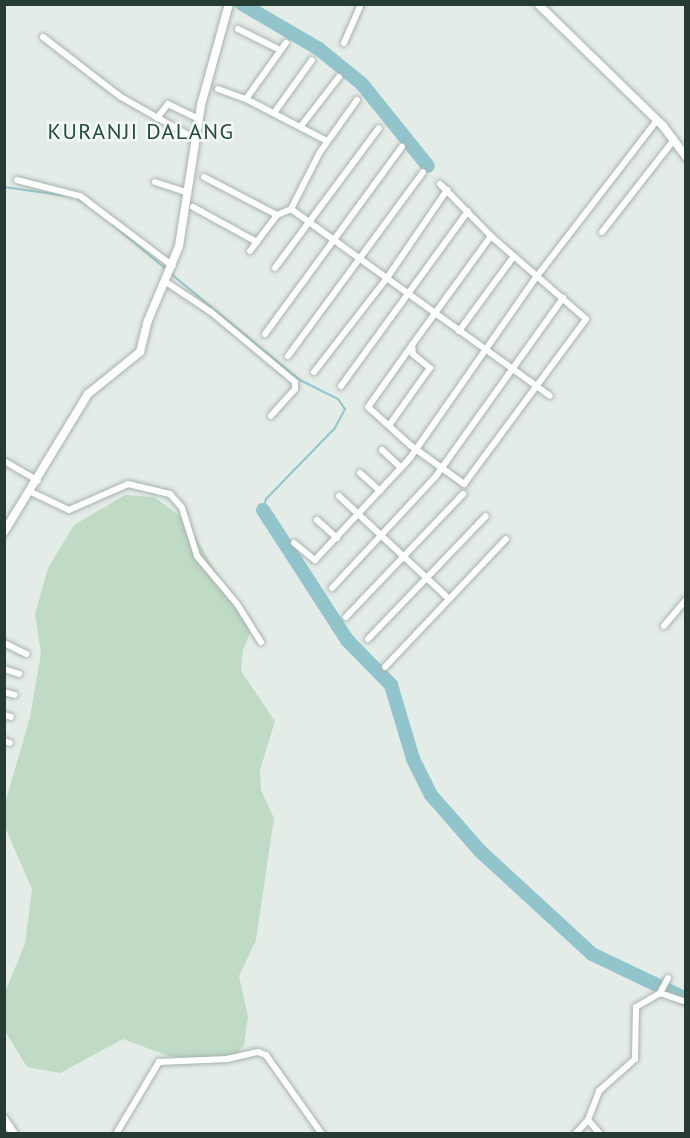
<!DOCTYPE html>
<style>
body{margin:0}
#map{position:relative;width:690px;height:1138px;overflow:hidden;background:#e4ece8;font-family:"PT Sans",sans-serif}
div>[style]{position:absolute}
.green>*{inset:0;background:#bfdac5}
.stream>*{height:2px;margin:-1px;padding:0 1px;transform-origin:1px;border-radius:1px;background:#92c4cb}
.river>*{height:14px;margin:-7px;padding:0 7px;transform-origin:7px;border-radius:7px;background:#92c4cb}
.roads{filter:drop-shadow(0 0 2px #a7b3ae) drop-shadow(0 0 2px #a7b3ae)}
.minor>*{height:6px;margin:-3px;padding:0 3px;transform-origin:3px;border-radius:3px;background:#fff}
.tertiary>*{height:8px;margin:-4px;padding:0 4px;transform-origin:4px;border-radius:4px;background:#fff}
span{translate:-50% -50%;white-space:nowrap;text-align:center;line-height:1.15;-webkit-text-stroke:5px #f4f8f6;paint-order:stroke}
.quarter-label{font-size:22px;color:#234b40;letter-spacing:1.5px}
.frame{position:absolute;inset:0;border:6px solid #253b34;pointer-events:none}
</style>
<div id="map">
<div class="green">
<div style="clip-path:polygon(125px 495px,154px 497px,186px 521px,251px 631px,243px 650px,241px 671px,275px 721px,260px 770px,261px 790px,274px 818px,256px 940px,239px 976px,248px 1017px,244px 1045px,234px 1057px,171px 1057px,123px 1039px,60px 1073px,27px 1067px,5px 1031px,5px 992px,25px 944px,32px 889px,5px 827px,6px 800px,30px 717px,41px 653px,35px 614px,48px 568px,74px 525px)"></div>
</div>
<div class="stream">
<div style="left:4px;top:187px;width:72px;rotate:8deg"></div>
<div style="left:75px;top:197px;width:14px;rotate:34deg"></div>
<div style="left:113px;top:225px;width:69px;rotate:39.7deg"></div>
<div style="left:170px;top:273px;width:168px;rotate:39.5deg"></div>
<div style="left:300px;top:380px;width:42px;rotate:26.6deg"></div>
<div style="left:338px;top:399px;width:12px;rotate:55deg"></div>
<div style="left:345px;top:409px;width:21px;rotate:118deg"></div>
<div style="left:335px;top:428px;width:99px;rotate:134.2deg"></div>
<div style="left:266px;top:499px;width:11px;rotate:105deg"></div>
</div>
<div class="river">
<div style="left:242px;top:4px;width:89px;rotate:30.3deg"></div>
<div style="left:319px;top:49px;width:55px;rotate:39.1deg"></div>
<div style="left:362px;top:84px;width:105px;rotate:51.2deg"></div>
<div style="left:263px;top:510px;width:155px;rotate:57.1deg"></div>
<div style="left:347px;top:640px;width:63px;rotate:45.6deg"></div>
<div style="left:391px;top:685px;width:77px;rotate:73.4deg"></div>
<div style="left:413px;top:759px;width:40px;rotate:63.4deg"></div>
<div style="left:431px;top:795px;width:74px;rotate:48.8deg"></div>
<div style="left:480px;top:851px;width:152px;rotate:42.6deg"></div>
<div style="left:592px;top:954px;width:104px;rotate:25.6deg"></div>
</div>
<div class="roads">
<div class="minor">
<div style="left:238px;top:29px;width:47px;rotate:26.6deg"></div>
<div style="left:43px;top:37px;width:98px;rotate:37.6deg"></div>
<div style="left:121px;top:97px;width:87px;rotate:29.5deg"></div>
<div style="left:344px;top:43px;width:43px;rotate:-66.4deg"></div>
<div style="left:218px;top:89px;width:30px;rotate:20deg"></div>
<div style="left:246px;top:99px;width:91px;rotate:27.4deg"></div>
<div style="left:246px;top:99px;width:69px;rotate:-54.5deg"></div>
<div style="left:357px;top:100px;width:64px;rotate:125.4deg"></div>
<div style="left:320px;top:152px;width:64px;rotate:117deg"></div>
<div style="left:291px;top:209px;width:319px;rotate:35.8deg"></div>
<div style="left:274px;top:113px;width:65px;rotate:-54.4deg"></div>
<div style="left:157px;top:118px;width:18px;rotate:-52deg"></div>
<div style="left:168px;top:104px;width:34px;rotate:26deg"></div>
<div style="left:301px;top:126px;width:62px;rotate:-52.2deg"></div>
<div style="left:204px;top:177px;width:82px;rotate:27.5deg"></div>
<div style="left:17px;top:180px;width:65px;rotate:14.3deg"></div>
<div style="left:80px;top:196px;width:116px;rotate:37deg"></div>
<div style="left:155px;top:182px;width:35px;rotate:18deg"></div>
<div style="left:193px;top:207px;width:73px;rotate:28.7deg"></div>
<div style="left:602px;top:232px;width:117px;rotate:-52deg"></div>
<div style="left:250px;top:251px;width:45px;rotate:-53.1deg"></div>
<div style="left:277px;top:215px;width:15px;rotate:-23deg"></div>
<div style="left:275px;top:268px;width:174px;rotate:-53.4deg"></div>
<div style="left:166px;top:282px;width:54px;rotate:33.7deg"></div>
<div style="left:211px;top:312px;width:109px;rotate:39.8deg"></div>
<div style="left:295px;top:382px;width:7px;rotate:90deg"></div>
<div style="left:295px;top:389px;width:36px;rotate:132deg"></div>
<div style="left:459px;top:331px;width:93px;rotate:-53.7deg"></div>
<div style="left:265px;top:334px;width:232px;rotate:-53.8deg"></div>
<div style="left:410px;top:348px;width:72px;rotate:125.4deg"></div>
<div style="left:368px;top:407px;width:57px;rotate:42.1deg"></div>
<div style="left:410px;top:445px;width:67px;rotate:35.8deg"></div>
<div style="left:464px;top:484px;width:205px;rotate:-53.5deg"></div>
<div style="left:586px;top:319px;width:126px;rotate:-138.9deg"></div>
<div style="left:491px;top:236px;width:73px;rotate:-134.4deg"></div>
<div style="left:288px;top:356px;width:228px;rotate:-53.7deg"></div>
<div style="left:314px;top:372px;width:119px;rotate:-52.2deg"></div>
<div style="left:387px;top:278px;width:107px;rotate:-55.7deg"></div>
<div style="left:341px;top:386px;width:216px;rotate:-54deg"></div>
<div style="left:390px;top:424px;width:69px;rotate:-54.5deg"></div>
<div style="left:430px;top:368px;width:22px;rotate:-141deg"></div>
<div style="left:413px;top:354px;width:9px;rotate:-96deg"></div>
<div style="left:412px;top:345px;width:135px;rotate:-54.1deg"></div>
<div style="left:382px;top:450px;width:26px;rotate:43deg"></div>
<div style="left:4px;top:461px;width:39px;rotate:30deg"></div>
<div style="left:360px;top:473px;width:27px;rotate:42deg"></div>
<div style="left:31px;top:492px;width:42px;rotate:25.3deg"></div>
<div style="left:69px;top:510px;width:64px;rotate:-23.8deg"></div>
<div style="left:128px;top:484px;width:43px;rotate:13.4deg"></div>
<div style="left:170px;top:494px;width:18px;rotate:49deg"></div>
<div style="left:182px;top:508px;width:50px;rotate:72.6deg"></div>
<div style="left:197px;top:556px;width:62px;rotate:50.2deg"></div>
<div style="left:237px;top:604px;width:45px;rotate:57.7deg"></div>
<div style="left:339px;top:496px;width:149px;rotate:43.1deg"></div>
<div style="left:317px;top:520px;width:27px;rotate:42deg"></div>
<div style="left:294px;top:543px;width:27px;rotate:39deg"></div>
<div style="left:315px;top:560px;width:139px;rotate:-47deg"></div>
<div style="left:410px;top:458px;width:217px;rotate:-55.1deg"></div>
<div style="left:534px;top:280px;width:202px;rotate:-52.4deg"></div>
<div style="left:332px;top:588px;width:153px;rotate:-47.1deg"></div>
<div style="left:436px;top:476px;width:219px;rotate:-54.5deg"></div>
<div style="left:346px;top:617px;width:170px;rotate:-46.4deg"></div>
<div style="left:664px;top:626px;width:34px;rotate:-50deg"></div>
<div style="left:368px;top:639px;width:170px;rotate:-46.2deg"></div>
<div style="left:4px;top:643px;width:25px;rotate:26deg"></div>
<div style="left:385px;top:667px;width:176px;rotate:-46.6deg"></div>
<div style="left:4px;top:669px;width:16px;rotate:18deg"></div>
<div style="left:4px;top:692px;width:11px;rotate:15deg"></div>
<div style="left:4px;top:715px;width:7px;rotate:16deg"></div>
<div style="left:4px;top:741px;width:6px;rotate:18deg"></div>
<div style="left:660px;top:993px;width:17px;rotate:-62deg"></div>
<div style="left:588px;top:1120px;width:18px;rotate:49deg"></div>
<div style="left:116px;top:1134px;width:84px;rotate:-59.2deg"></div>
<div style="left:159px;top:1062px;width:68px;rotate:-2.5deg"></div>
<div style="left:227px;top:1059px;width:32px;rotate:-13deg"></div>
<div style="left:258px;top:1052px;width:9px;rotate:21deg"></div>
<div style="left:266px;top:1055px;width:97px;rotate:54.7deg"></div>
<div style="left:575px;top:1134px;width:19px;rotate:-47deg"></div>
<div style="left:588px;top:1120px;width:31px;rotate:-69deg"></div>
<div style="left:599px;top:1091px;width:48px;rotate:-41.6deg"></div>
<div style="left:635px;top:1059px;width:52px;rotate:-88.9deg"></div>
<div style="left:636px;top:1007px;width:28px;rotate:-30deg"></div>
<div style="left:660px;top:993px;width:28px;rotate:19deg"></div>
</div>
<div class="tertiary">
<div style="left:538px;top:4px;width:175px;rotate:44.3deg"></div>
<div style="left:663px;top:126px;width:39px;rotate:53deg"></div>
<div style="left:4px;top:532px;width:162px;rotate:-58.7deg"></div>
<div style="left:88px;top:394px;width:67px;rotate:-38.9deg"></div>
<div style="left:140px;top:352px;width:30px;rotate:-76deg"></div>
<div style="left:147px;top:323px;width:83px;rotate:-67.4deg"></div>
<div style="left:179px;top:246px;width:143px;rotate:-81.1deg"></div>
<div style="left:201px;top:105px;width:105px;rotate:-74.5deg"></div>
<div style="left:4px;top:1119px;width:18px;rotate:56deg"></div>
</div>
</div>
<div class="quarter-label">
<span style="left:141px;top:132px">KURANJI DALANG</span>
</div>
<div class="frame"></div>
</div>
